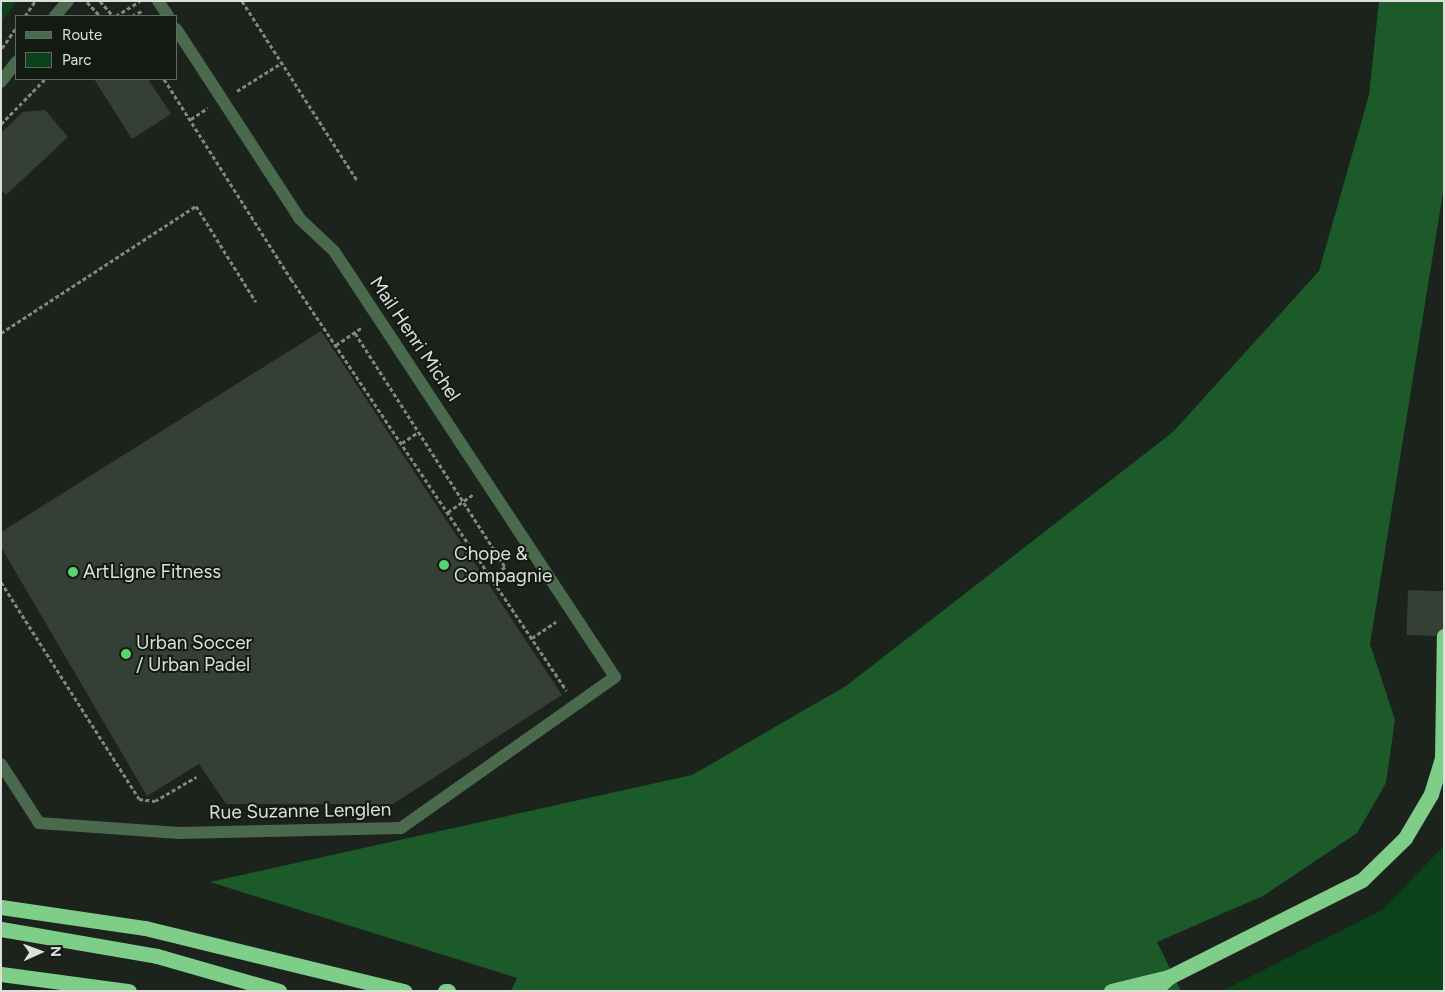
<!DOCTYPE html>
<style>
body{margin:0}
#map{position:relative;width:1445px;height:992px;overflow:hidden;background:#1b231c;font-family:Figtree,sans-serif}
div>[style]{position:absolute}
.green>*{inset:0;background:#0b4219}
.forest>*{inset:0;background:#1c5a29}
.building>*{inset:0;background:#353f36;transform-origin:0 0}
.path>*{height:3px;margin-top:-1.5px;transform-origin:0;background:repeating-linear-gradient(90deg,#818781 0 4px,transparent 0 6.5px)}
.street>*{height:12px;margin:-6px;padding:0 6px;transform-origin:6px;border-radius:6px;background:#4a694d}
.highway>*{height:15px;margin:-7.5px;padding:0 7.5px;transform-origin:7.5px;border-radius:7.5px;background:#7ece89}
.dots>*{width:14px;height:14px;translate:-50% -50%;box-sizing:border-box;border:2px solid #121a12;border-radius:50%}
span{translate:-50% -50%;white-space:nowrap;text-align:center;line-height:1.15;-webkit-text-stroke:4px #121a12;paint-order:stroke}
.street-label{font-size:19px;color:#dbe0db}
.poi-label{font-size:19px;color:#dbe0db}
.left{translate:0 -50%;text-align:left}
.frame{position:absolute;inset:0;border:2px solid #dbe0db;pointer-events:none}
.legend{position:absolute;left:15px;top:15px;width:162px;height:65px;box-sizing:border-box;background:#121a12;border:1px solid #626962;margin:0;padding:6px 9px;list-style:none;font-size:15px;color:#dbe0db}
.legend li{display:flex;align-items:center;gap:10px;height:25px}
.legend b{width:25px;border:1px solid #626962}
.north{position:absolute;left:15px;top:927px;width:50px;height:50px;-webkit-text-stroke:4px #121a12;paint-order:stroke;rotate:88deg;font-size:14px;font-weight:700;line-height:20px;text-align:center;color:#dbe0db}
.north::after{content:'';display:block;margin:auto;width:18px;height:22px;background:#dbe0db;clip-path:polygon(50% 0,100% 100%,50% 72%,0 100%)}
</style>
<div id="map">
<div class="green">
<div style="clip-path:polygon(1px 1px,17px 1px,1px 23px)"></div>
<div style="clip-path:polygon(1444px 846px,1444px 991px,1222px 991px,1382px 910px)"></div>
</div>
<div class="forest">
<div style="clip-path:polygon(1379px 1px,1444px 1px,1444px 186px,1370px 644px,1395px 720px,1386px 783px,1357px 833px,1263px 896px,1157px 942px,1181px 991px,511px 991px,517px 978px,210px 882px,692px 775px,846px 686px,1173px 432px,1319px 271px,1369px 95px)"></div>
</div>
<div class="building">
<div style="clip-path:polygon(94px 79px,148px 79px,171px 114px,132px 139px)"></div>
<div style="clip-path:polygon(45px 110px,68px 137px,6px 195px,1px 190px,1px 133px,23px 112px)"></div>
<div style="clip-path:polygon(321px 331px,562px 695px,393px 804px,226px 804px,199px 764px,147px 796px,1px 547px,1px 532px)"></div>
<div style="left:1408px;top:590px;width:36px;height:45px;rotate:2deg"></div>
</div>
<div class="path">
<div style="left:100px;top:1px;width:20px;rotate:49deg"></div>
<div style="left:242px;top:1px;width:213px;rotate:57.3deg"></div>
<div style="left:87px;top:2px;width:19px;rotate:47deg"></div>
<div style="left:25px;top:16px;width:18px;rotate:-56deg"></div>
<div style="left:116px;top:16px;width:28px;rotate:-32deg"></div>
<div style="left:132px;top:16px;width:11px;rotate:-27deg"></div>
<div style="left:2px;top:48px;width:24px;rotate:-55deg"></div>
<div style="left:164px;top:79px;width:237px;rotate:57.6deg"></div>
<div style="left:291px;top:279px;width:495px;rotate:56.2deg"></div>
<div style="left:237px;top:91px;width:54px;rotate:-32.2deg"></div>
<div style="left:191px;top:119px;width:20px;rotate:-33deg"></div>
<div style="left:1px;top:124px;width:63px;rotate:-45.6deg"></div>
<div style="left:1px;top:333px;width:233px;rotate:-33.1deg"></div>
<div style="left:196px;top:206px;width:113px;rotate:58deg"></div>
<div style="left:355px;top:333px;width:278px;rotate:57.3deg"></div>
<div style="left:505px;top:567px;width:17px;rotate:144deg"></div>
<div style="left:336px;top:345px;width:32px;rotate:-34deg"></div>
<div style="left:402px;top:443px;width:18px;rotate:-34deg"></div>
<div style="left:448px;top:512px;width:32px;rotate:-35deg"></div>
<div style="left:1px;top:582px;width:257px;rotate:57.5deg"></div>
<div style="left:139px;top:799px;width:16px;rotate:7deg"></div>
<div style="left:155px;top:801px;width:48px;rotate:-30.3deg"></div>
<div style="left:532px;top:638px;width:29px;rotate:-34deg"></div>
</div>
<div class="street">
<div style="left:158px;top:1px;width:18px;rotate:56deg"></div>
<div style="left:55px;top:16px;width:20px;rotate:-49deg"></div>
<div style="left:1px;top:82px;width:25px;rotate:-53deg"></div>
<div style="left:1px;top:764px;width:70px;rotate:57.2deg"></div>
<div style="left:39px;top:823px;width:140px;rotate:4.1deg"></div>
<div style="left:179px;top:833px;width:222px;rotate:-1.3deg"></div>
<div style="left:401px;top:828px;width:262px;rotate:-35.2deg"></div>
<div style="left:615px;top:677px;width:510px;rotate:-123.41deg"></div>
<div style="left:334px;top:251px;width:47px;rotate:-136.7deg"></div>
<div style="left:300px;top:219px;width:227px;rotate:-123.1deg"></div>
</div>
<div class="highway">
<div style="left:1px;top:907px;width:146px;rotate:8.3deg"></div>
<div style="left:145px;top:928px;width:267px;rotate:13.7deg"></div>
<div style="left:1px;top:929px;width:158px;rotate:9.8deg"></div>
<div style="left:157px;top:956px;width:127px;rotate:16deg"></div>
<div style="left:1px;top:974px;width:129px;rotate:7.6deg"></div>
<div style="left:445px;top:991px;width:3px"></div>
<div style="left:1111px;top:991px;width:60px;rotate:-13.6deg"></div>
<div style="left:1154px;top:991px;width:21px;rotate:-43deg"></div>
<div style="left:1169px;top:977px;width:216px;rotate:-26.7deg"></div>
<div style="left:1362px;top:880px;width:60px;rotate:-44.3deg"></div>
<div style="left:1405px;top:838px;width:51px;rotate:-59.4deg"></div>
<div style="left:1431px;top:794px;width:39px;rotate:-73deg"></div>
<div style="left:1442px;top:757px;width:121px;rotate:-89.1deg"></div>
</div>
<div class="dots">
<div style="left:444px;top:565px;background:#57d570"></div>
<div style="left:73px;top:572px;background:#57d570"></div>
<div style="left:126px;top:654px;background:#57d570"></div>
</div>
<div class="street-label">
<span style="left:415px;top:339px;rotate:56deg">Mail Henri Michel</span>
<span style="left:300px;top:811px;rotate:-1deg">Rue Suzanne Lenglen</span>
</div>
<div class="poi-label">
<span class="left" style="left:454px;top:565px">Chope &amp;<br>Compagnie</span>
<span class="left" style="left:83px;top:572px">ArtLigne Fitness</span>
<span class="left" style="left:136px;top:654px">Urban Soccer<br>/ Urban Padel</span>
</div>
<div class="frame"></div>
<ul class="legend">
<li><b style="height:6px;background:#4a694d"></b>Route</li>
<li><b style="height:14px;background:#0b4219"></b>Parc</li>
</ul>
<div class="north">N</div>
</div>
